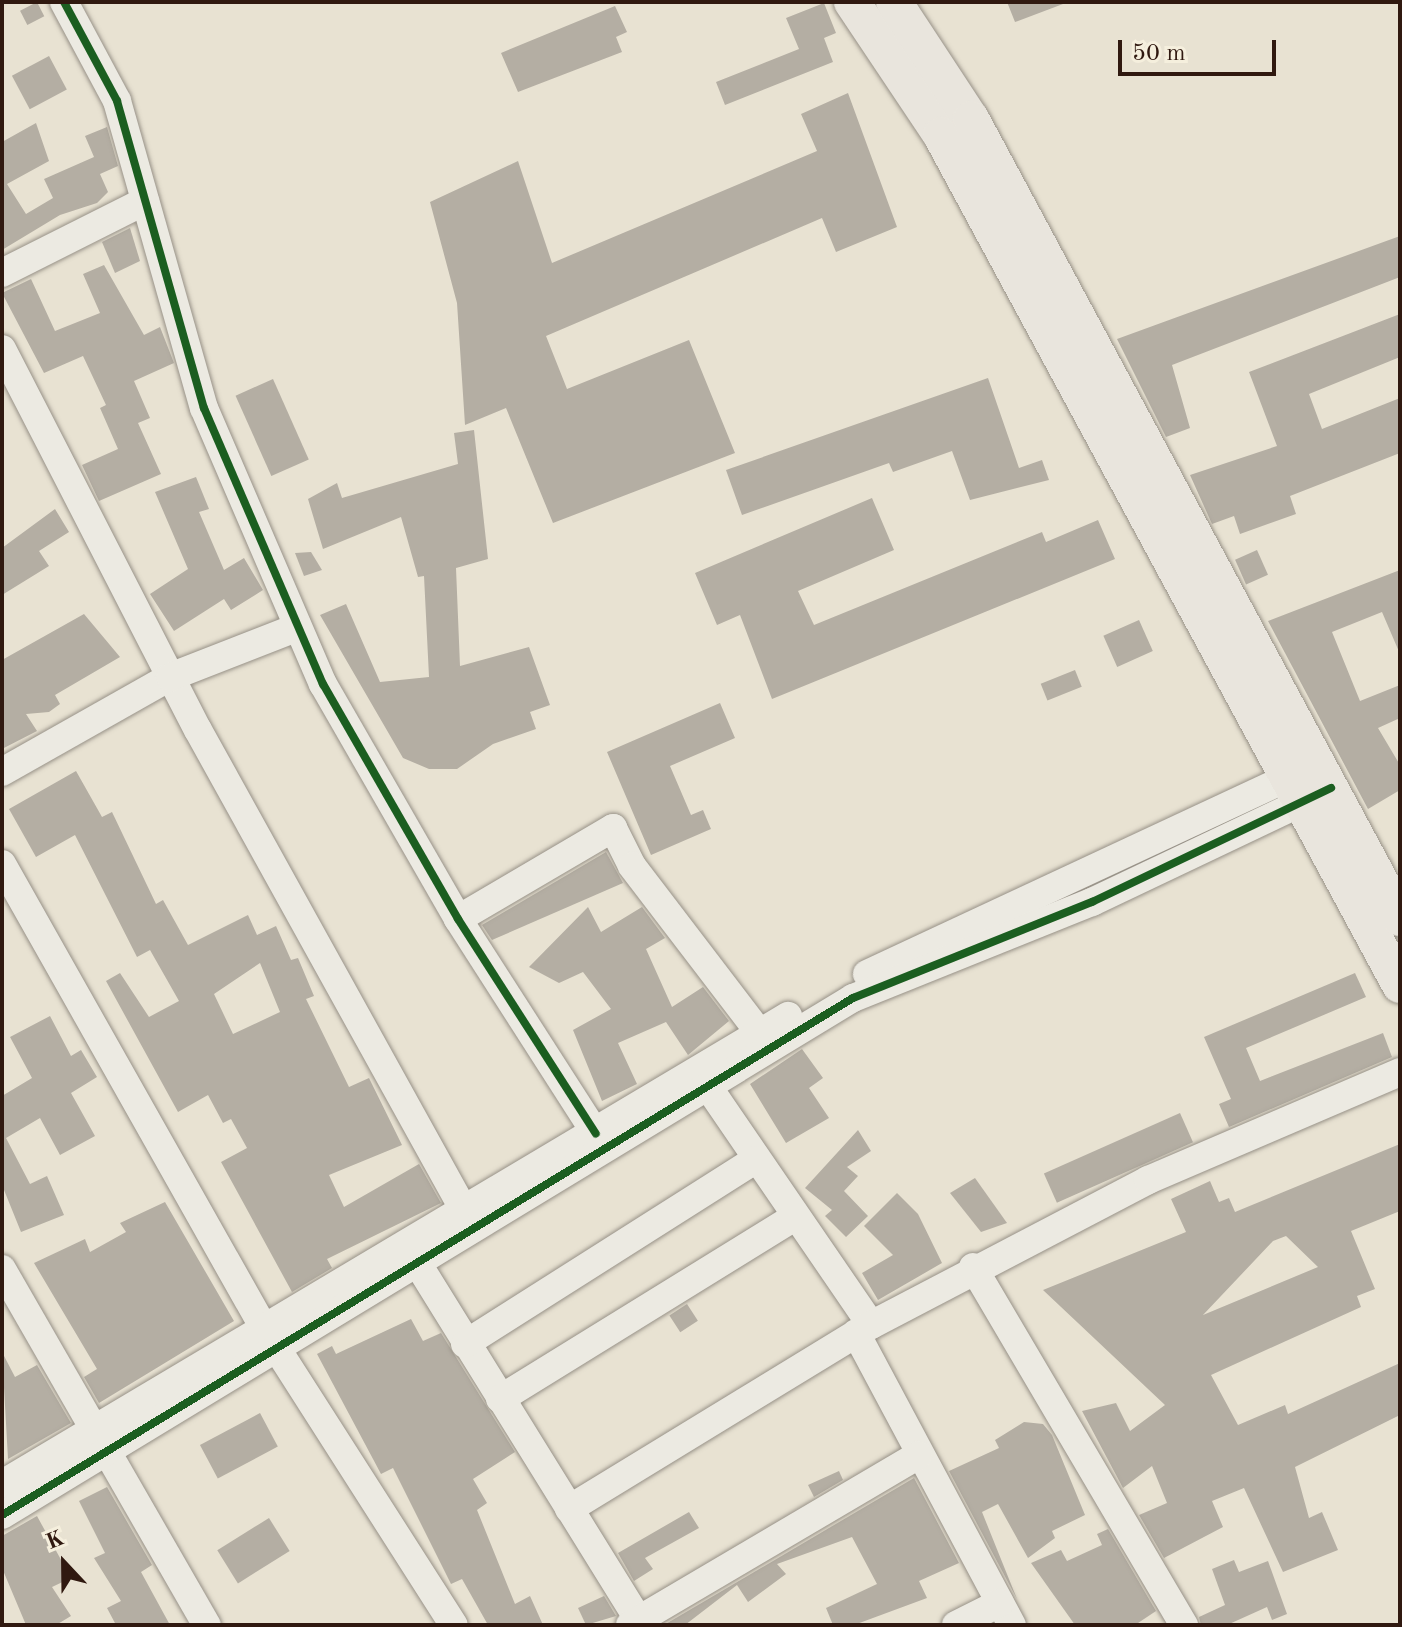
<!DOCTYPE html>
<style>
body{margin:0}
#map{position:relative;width:1402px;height:1627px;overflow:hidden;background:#e8e2d2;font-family:"Old Standard TT",serif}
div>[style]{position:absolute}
.building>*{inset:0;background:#b4aea3;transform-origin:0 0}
.roads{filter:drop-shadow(0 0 2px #979187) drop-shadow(0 0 2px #979187)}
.minor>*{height:28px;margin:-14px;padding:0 14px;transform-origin:14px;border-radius:14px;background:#eceae2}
.major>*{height:36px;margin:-18px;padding:0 18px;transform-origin:18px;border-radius:18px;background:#e9e5dd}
.cycleway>*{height:8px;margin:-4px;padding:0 4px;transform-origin:4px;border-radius:4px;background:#1b5e20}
span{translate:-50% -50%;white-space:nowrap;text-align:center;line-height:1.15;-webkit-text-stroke:6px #f5efdd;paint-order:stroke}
.frame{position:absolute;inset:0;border:4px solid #301910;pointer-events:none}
.north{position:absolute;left:24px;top:1523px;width:80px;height:80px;-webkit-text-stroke:6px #f5efdd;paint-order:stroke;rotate:338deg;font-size:22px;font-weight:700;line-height:32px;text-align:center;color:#301910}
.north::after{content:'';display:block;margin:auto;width:28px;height:36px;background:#301910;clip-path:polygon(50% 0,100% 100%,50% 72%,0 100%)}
.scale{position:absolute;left:1118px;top:40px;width:158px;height:36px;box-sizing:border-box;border:4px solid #301910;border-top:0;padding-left:10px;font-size:24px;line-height:28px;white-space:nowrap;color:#301910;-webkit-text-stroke:6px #f5efdd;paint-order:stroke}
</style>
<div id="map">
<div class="building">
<div style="left:37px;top:2px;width:16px;height:19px;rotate:63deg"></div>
<div style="clip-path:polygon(1007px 2px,1062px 2px,1063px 4px,1015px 22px)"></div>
<div style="clip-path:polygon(824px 3px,836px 33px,824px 38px,833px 62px,725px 105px,716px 82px,799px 49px,786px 18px)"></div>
<div style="clip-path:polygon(615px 6px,627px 32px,616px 37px,622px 52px,518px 92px,501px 53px)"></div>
<div style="left:49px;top:56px;width:38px;height:42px;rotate:62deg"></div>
<div style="clip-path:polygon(848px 93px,897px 227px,836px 252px,822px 218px,546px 336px,567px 389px,689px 340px,735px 453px,553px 523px,506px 408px,465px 425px,457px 303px,430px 202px,518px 161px,552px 263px,817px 151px,801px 114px)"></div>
<div style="clip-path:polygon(36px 123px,49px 161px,7px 184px,26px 214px,53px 198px,44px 179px,94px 157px,85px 136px,107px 127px,118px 166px,100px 174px,108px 192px,97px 203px,60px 215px,2px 250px,2px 142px)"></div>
<div style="clip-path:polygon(130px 228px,140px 261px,115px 273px,102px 242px)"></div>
<div style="clip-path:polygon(1400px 236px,1400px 277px,1172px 365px,1190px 428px,1166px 437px,1117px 339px)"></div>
<div style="clip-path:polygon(104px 265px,144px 335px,160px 327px,174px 363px,134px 381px,150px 418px,138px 423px,161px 474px,99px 501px,82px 465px,118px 449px,100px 408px,106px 405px,83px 356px,44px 373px,2px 293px,31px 279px,55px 331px,100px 313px,83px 274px)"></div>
<div style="clip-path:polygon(1400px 314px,1400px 357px,1309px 394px,1322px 429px,1400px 398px,1400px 453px,1290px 496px,1296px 514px,1240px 534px,1234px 516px,1212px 524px,1190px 475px,1277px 446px,1249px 372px)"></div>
<div style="clip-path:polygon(988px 378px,1019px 468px,1042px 460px,1049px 480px,970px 500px,952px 451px,893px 472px,889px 463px,742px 515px,726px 470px)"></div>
<div style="left:273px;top:379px;width:88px;height:41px;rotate:66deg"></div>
<div style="clip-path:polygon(474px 430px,488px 559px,456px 568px,460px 666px,529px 647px,550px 705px,530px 712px,536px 729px,493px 744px,457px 769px,429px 769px,403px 758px,320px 615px,346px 604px,380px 682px,429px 677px,424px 576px,418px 577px,401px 517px,323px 549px,308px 499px,337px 483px,342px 498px,458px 464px,454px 433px)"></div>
<div style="clip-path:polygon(196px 477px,209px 509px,199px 512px,224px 570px,244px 558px,263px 590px,231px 610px,224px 599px,174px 631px,150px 594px,188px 569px,155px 492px)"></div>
<div style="clip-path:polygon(872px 498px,894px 550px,798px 591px,814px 625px,1042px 532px,1046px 542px,1098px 520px,1115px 559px,772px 699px,740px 615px,717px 625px,695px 573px)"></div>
<div style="clip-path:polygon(55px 509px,69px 532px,39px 551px,49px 566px,2px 595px,2px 548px)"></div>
<div style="left:1257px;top:550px;width:27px;height:24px;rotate:66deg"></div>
<div style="clip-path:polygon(311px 552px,322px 570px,304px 576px,295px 553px)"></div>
<div style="clip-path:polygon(1400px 570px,1400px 654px,1382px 612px,1332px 632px,1360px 701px,1400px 685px,1400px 718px,1378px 728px,1400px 765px,1400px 790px,1368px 809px,1268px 621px)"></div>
<div style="clip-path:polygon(84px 614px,120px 657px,55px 695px,60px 704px,49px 712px,26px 714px,37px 731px,2px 749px,2px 660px)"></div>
<div style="left:1139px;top:620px;width:34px;height:39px;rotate:66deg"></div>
<div style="left:1075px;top:670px;width:18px;height:37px;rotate:68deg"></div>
<div style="clip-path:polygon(720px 703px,735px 738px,670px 766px,691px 815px,703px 810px,711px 829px,651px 855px,607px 752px)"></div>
<div style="clip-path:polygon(evenodd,76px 771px,102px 817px,112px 812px,156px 904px,163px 900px,188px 945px,248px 915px,257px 935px,276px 926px,291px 960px,298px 958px,314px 996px,306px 999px,349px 1087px,369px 1078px,402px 1145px,329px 1175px,344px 1207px,419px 1164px,441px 1203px,327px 1259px,332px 1268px,292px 1292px,221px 1162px,247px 1148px,231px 1119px,223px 1123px,208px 1095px,178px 1112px,106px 981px,120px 973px,149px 1017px,179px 1001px,150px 950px,137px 957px,75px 835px,36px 857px,9px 809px,76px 771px,260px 963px,280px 1012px,233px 1034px,214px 994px,260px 963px)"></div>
<div style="clip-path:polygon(606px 852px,623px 883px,492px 940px,482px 925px)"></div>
<div style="clip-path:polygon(588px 907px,601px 932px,642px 907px,665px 938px,646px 949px,672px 1007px,703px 987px,729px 1021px,688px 1055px,666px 1022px,618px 1043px,637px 1084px,602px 1101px,573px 1030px,611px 1009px,583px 972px,559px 983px,529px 967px)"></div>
<div style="clip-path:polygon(1355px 973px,1366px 997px,1246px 1048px,1260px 1081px,1383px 1033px,1392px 1057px,1229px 1127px,1219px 1104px,1231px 1099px,1204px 1037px)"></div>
<div style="clip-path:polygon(50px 1016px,71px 1056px,81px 1050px,97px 1077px,71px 1093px,95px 1136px,60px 1155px,40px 1118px,6px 1138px,30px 1184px,47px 1176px,64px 1215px,21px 1232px,2px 1185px,2px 1096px,32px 1078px,10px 1037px)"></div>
<div style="clip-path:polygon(802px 1049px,823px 1078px,809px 1088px,829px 1118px,786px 1143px,750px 1084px)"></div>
<div style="left:1180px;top:1113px;width:32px;height:149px;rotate:66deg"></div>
<div style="clip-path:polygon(858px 1130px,871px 1151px,847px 1167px,858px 1176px,844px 1191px,868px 1216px,846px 1237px,825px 1216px,832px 1210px,805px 1188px)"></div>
<div style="clip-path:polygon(evenodd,1400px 1144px,1400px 1211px,1351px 1231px,1375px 1289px,1357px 1296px,1361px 1307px,1211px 1375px,1238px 1425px,1285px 1405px,1288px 1414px,1400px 1363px,1400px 1415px,1295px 1467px,1309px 1518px,1322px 1512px,1338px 1550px,1283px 1572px,1244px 1488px,1212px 1501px,1223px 1527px,1164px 1558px,1139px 1515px,1167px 1503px,1152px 1466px,1123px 1488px,1082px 1411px,1116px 1403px,1130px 1431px,1165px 1405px,1043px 1290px,1186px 1232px,1171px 1199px,1210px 1181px,1219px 1202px,1229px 1198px,1235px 1212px,1400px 1144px,1286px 1236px,1318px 1267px,1203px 1315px,1273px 1241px,1286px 1236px)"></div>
<div style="clip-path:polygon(975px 1178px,1007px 1223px,981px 1232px,950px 1193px)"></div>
<div style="clip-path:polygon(897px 1193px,918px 1214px,942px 1263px,878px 1300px,862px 1273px,893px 1255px,864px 1226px)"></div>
<div style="clip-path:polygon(165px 1202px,234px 1321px,99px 1403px,84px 1377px,97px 1369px,34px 1263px,85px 1239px,90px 1252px,126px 1232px,120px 1223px)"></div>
<div style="left:687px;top:1304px;width:20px;height:21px;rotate:57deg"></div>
<div style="clip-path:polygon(411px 1319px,423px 1341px,441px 1333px,515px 1452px,473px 1479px,487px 1503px,477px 1510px,515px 1604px,530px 1596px,543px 1625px,488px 1625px,462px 1579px,451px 1584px,393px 1468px,381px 1474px,317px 1354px,332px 1346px,336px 1354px)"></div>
<div style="clip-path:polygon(2px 1352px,15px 1377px,37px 1365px,71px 1423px,8px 1459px)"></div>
<div style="left:260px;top:1413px;width:38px;height:68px;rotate:62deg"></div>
<div style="clip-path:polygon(1024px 1422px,1043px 1424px,1052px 1435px,1085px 1515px,1052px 1531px,1055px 1538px,1028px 1558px,998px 1504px,982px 1512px,1017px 1599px,949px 1471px,999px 1448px,995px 1440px)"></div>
<div style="clip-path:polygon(839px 1471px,843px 1480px,814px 1497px,808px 1485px)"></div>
<div style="clip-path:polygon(914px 1478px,959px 1563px,919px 1581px,927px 1598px,854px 1625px,833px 1625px,826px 1608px,877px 1584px,852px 1537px,777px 1564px,786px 1574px,748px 1602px,737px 1585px,685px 1625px,664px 1625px)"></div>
<div style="clip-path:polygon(107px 1487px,152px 1565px,141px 1572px,170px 1625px,116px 1625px,107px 1608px,121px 1601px,94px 1558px,105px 1553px,79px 1501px)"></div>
<div style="clip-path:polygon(689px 1512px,699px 1528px,645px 1558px,653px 1569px,634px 1581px,618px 1553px)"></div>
<div style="clip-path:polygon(37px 1516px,71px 1578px,52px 1587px,71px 1616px,56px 1625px,26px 1625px,2px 1568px,2px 1536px)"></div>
<div style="left:269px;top:1518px;width:39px;height:61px;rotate:58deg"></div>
<div style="clip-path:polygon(1108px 1529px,1156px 1611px,1135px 1625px,1075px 1625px,1031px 1563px,1061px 1550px,1067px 1561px,1102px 1545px,1097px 1534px)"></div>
<div style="clip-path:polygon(1234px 1560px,1239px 1572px,1268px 1561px,1287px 1614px,1272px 1620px,1267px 1607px,1227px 1625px,1201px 1625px,1199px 1617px,1225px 1605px,1212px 1569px)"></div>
<div style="clip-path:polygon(604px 1596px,616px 1616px,586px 1625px,578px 1608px)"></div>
</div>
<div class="roads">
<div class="minor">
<div style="left:64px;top:2px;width:112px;rotate:61.8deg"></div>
<div style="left:117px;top:101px;width:319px;rotate:74.2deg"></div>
<div style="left:204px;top:408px;width:301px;rotate:66.7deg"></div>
<div style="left:323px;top:684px;width:271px;rotate:60.1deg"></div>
<div style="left:458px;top:919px;width:255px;rotate:57.3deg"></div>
<div style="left:2px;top:273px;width:160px;rotate:-26.7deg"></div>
<div style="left:2px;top:349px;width:428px;rotate:62.8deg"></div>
<div style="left:198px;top:730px;width:551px;rotate:61.02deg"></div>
<div style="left:2px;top:772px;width:193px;rotate:-29.5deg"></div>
<div style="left:170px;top:677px;width:137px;rotate:-21.3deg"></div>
<div style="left:2px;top:864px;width:535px;rotate:60.56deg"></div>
<div style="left:265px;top:1330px;width:350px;rotate:57.4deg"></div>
<div style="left:458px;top:919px;width:180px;rotate:-30.4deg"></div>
<div style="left:613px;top:828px;width:42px;rotate:63.4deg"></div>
<div style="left:632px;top:866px;width:209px;rotate:52.6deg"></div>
<div style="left:867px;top:974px;width:482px;rotate:-25deg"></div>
<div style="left:700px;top:1075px;width:303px;rotate:55.6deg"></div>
<div style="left:871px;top:1325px;width:313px;rotate:-27.6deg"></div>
<div style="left:1148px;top:1180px;width:274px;rotate:-23.2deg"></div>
<div style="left:408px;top:1248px;width:444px;rotate:58.2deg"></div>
<div style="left:973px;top:1267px;width:416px;rotate:59.5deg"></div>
<div style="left:2px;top:1269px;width:411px;rotate:60.1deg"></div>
<div style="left:856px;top:1333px;width:331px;rotate:61.9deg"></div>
<div style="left:465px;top:1344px;width:343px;rotate:-32.4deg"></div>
<div style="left:500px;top:1399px;width:347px;rotate:-31.7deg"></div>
<div style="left:2px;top:1484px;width:915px;rotate:-30.77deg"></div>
<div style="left:569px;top:1509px;width:354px;rotate:-31.4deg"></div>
<div style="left:2px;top:1515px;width:996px;rotate:-31.28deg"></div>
<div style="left:853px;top:998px;width:258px;rotate:-21.9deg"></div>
<div style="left:1092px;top:902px;width:249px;rotate:-25.4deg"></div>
<div style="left:630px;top:1625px;width:335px;rotate:-30.5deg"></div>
<div style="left:956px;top:1625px;width:49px;rotate:-26.6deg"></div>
</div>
<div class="major">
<div style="left:852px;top:2px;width:160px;rotate:56.2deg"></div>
<div style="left:941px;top:135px;width:966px;rotate:61.63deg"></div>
<div style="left:894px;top:2px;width:140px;rotate:56.7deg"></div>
<div style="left:971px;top:119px;width:907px;rotate:61.77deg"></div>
</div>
</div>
<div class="cycleway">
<div style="left:64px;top:2px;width:112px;rotate:61.8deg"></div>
<div style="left:117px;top:101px;width:319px;rotate:74.2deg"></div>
<div style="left:204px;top:408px;width:301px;rotate:66.7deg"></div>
<div style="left:323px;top:684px;width:271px;rotate:60.1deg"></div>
<div style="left:458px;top:919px;width:255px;rotate:57.3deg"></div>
<div style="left:2px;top:1515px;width:996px;rotate:-31.28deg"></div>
<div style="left:853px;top:998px;width:258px;rotate:-21.9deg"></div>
<div style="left:1092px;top:902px;width:265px;rotate:-25.5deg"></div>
</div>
<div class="frame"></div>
<div class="north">K</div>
<div class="scale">50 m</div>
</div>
